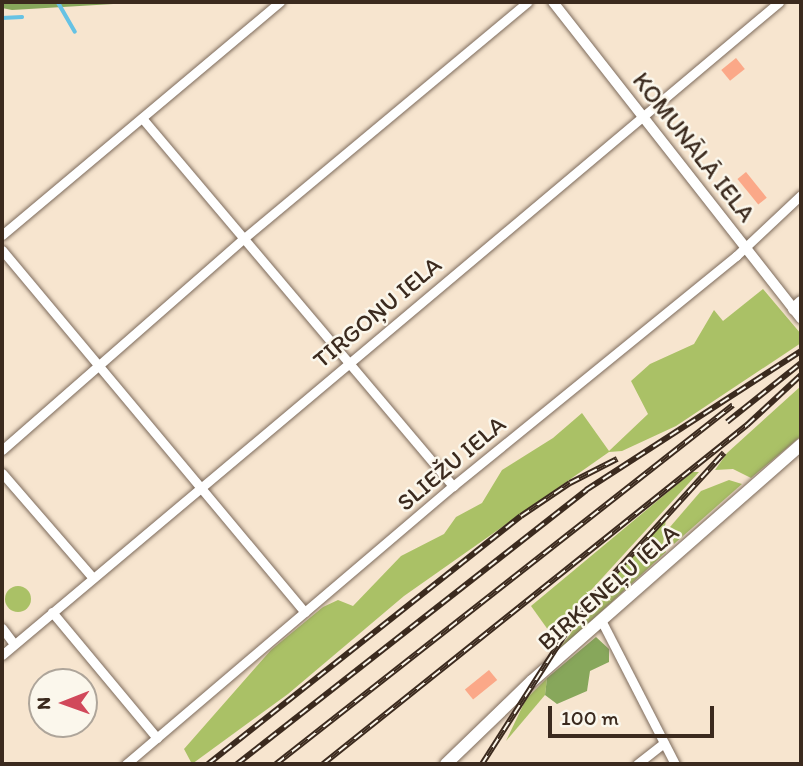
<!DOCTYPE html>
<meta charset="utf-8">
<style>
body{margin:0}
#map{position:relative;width:803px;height:766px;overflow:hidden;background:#f7e5cf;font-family:Itim,sans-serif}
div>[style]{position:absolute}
.green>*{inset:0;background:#aac166}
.round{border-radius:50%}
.forest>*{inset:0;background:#87a75b}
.stream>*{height:3.5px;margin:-1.75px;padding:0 1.75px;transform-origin:1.75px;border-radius:1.75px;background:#66c2e4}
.building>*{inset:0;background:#fba888;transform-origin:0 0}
.roads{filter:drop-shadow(0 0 2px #7d6b5c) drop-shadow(0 0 2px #7d6b5c)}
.minor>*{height:9px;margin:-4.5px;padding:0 4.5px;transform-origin:4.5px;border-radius:4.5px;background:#fff}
.tertiary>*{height:10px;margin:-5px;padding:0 5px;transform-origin:5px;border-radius:5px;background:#fff}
.secondary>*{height:12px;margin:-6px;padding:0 6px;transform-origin:6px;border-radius:6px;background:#fff}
.rail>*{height:6px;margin-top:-3px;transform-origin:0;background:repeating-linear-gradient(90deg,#fbf7ec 0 10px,#3b2a1e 0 20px);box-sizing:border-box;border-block:2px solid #3b2a1e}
span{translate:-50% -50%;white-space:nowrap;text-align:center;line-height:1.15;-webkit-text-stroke:5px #fbf7ec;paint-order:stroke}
.street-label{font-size:24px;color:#3b2a1e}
.frame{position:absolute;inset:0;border:4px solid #3b2a1e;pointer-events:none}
.north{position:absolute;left:28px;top:668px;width:70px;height:70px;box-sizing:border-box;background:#fbf7ec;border:2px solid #aea59a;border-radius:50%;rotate:269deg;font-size:19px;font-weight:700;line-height:28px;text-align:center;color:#3b2a1e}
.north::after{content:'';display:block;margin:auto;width:24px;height:32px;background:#d1495b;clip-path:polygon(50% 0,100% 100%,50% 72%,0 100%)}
.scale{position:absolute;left:548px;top:706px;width:166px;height:32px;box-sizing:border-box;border:4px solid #3b2a1e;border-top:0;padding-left:9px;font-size:21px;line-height:24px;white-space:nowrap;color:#3b2a1e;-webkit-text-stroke:5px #fbf7ec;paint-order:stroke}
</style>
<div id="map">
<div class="green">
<div style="clip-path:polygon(763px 289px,801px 334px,801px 343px,676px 426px,622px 451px,609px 452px,404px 596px,288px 694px,192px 764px,184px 749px,271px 650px,323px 607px,338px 600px,353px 606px,401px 556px,444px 534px,456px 517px,482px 503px,502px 470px,553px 438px,582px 413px,609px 451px,648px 414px,631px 381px,650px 364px,694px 344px,714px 310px,723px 321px)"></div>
<div style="clip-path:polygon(801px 386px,801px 436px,751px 478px,733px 469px,715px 470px,727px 453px)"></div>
<div style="clip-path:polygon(692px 472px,699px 472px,551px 634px,531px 606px)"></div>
<div style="clip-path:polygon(729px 480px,742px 484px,674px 544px,670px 527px,701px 491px)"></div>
<div style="clip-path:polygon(666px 518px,663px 545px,666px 552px,555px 654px,615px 575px)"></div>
<div class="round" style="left:5px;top:586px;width:26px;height:26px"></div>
<div style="clip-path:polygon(547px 678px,545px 695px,506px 741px,526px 699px)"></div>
</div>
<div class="forest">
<div style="clip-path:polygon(2px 2px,147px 2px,12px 10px,2px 8px)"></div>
<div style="clip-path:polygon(596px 637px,609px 649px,609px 662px,590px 671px,587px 691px,557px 704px,545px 695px,547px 678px)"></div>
</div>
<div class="stream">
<div style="left:58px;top:2px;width:34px;rotate:60deg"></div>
<div style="left:2px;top:18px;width:20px;rotate:-3deg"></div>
</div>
<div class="building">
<div style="left:736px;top:58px;width:14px;height:19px;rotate:51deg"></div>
<div style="left:746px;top:172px;width:33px;height:11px;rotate:51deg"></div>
<div style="left:489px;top:670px;width:13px;height:31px;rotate:51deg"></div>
</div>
<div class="roads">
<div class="minor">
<div style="left:142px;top:118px;width:482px;rotate:49.8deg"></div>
<div style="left:2px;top:235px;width:363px;rotate:-40deg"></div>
<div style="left:2px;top:250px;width:472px;rotate:50.1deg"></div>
<div style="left:2px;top:450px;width:320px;rotate:-41.2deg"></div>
<div style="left:243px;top:239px;width:370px;rotate:-39.8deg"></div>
<div style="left:2px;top:473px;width:139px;rotate:49.1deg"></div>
<div style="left:52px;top:612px;width:164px;rotate:50.2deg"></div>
<div style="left:601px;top:620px;width:162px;rotate:62.8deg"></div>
<div style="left:2px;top:628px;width:20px;rotate:53deg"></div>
<div style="left:2px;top:655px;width:1015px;rotate:-40.04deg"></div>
<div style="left:126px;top:764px;width:429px;rotate:-40.4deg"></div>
<div style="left:453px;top:486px;width:365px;rotate:-39.1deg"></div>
<div style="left:736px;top:256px;width:89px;rotate:-43.2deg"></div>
<div style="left:637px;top:764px;width:34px;rotate:-38deg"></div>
</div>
<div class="tertiary">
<div style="left:553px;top:2px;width:402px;rotate:51.9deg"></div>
</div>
<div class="secondary">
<div style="left:794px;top:309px;width:10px;rotate:-45deg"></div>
<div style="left:446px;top:764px;width:120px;rotate:-44deg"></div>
<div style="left:532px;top:681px;width:358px;rotate:-41.3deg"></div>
</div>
</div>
<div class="rail">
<div style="left:727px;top:422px;width:95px;rotate:-38.6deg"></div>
<div style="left:208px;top:764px;width:399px;rotate:-38.4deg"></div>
<div style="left:521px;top:516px;width:59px;rotate:-34deg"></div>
<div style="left:570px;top:483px;width:53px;rotate:-27.1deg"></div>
<div style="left:237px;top:764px;width:444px;rotate:-38.1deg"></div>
<div style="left:586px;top:490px;width:256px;rotate:-32.9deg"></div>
<div style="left:276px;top:764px;width:581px;rotate:-38.15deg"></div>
<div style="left:323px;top:764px;width:543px;rotate:-38.64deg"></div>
<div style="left:747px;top:425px;width:74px;rotate:-42.8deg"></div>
<div style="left:482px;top:764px;width:182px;rotate:-57.4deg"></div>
<div style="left:580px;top:611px;width:214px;rotate:-47.7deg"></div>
</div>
<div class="street-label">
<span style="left:694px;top:147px;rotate:52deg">KOMUNĀLĀ IELA</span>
<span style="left:377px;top:312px;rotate:-40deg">TIRGOŅU IELA</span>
<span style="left:451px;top:463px;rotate:-40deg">SLIEŽU IELA</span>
<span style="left:608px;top:587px;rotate:-41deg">BIRĶENEĻU IELA</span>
</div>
<div class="frame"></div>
<div class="north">N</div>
<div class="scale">100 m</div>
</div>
